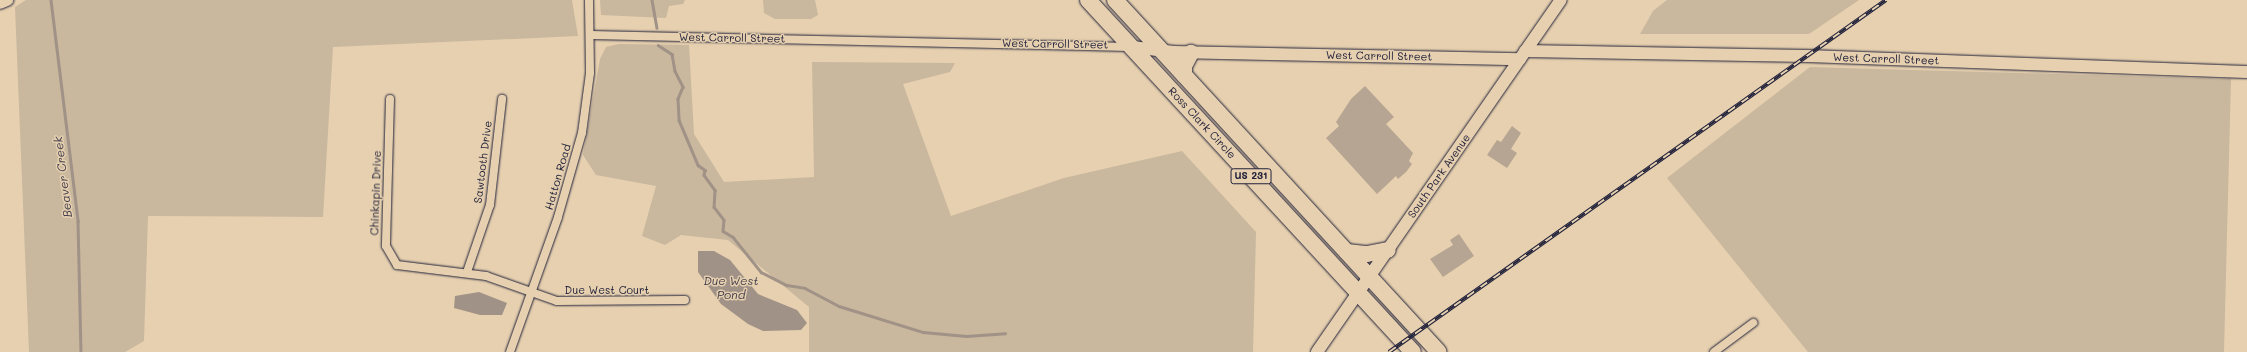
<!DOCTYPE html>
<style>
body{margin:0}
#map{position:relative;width:2247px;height:352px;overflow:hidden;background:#e6d0af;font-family:Mali,sans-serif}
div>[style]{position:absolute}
.green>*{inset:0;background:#c9b79e}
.water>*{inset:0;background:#a09286}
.stream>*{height:2.5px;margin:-1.25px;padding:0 1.25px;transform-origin:1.25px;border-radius:1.25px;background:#a09286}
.building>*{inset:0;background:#b6a592}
.roads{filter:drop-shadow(0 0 1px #22223b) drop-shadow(0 0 1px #22223b)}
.street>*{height:8px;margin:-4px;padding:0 4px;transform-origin:4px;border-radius:4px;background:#e6d0af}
.secondary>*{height:12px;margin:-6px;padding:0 6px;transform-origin:6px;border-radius:6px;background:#e6d0af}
.highway>*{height:16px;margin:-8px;padding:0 8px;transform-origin:8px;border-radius:8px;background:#e6d0af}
.rail>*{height:4px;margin-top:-2px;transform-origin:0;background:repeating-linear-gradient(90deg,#e6d0af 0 8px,#22223b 0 16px);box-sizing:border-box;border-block:1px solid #22223b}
span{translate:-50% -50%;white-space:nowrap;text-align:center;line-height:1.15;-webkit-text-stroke:3px #e6d0af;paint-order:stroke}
.shield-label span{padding:1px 3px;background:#e6d0af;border:1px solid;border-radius:3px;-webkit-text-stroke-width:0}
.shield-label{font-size:10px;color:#22223b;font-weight:700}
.street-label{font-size:11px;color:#22223b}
.water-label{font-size:12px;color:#423e4e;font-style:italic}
</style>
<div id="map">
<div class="green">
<div style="clip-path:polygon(26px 0,572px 0,578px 36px,333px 47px,323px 217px,148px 216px,144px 341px,125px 352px,29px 352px,15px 7px)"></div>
<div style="clip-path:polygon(600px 0,685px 0,683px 4px,669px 6px,666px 18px,601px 15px)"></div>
<div style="clip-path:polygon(763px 0,815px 0,818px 15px,811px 19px,775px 19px,764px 13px)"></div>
<div style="clip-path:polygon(1667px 0,1859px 0,1809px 34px,1640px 34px,1653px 11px)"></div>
<div style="clip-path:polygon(619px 44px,689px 45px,694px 134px,724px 182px,814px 177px,812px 62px,955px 63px,950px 72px,903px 84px,951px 216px,1064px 178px,1182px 151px,1256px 232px,1253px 352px,809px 352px,809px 307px,728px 240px,681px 235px,665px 245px,642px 236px,656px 186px,596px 175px,583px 155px,600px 59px,606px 47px)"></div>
<div style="clip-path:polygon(1810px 67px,2231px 79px,2224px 352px,1808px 352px,1667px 178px)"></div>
</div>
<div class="water">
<div style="clip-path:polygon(698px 251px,714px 251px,730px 260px,758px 294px,797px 310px,807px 323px,801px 330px,763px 331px,748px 324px,721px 304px,698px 272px)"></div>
<div style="clip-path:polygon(479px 292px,507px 303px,502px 315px,480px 315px,454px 308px,455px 296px)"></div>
</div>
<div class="stream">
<div style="left:51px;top:0;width:223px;rotate:83deg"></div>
<div style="left:78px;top:221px;width:131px;rotate:88.7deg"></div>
<div style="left:652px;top:0;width:28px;rotate:80deg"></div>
<div style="left:658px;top:45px;width:17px;rotate:33deg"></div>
<div style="left:672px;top:54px;width:17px;rotate:80deg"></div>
<div style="left:675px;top:71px;width:18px;rotate:63deg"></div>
<div style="left:683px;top:87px;width:13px;rotate:113deg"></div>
<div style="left:678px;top:99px;width:21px;rotate:87deg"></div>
<div style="left:679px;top:120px;width:49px;rotate:67.1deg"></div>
<div style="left:698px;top:165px;width:9px;rotate:36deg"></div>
<div style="left:705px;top:170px;width:5px;rotate:101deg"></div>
<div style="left:704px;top:175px;width:19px;rotate:54deg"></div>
<div style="left:715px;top:190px;width:17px;rotate:93deg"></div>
<div style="left:714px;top:207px;width:16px;rotate:52deg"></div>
<div style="left:724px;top:220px;width:11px;rotate:95deg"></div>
<div style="left:723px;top:231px;width:12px;rotate:31deg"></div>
<div style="left:733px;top:237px;width:45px;rotate:51.3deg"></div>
<div style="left:761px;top:272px;width:29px;rotate:27deg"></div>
<div style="left:787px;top:285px;width:18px;rotate:9deg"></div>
<div style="left:805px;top:288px;width:38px;rotate:28deg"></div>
<div style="left:839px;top:306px;width:88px;rotate:17.2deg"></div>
<div style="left:923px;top:332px;width:43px;rotate:5.3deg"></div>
<div style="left:966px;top:336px;width:39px;rotate:-4deg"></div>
</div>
<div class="building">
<div style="clip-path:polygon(1365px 86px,1394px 117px,1386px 124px,1413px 153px,1409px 161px,1412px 164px,1406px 172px,1398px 179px,1396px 176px,1377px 194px,1326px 138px,1339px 126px,1336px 122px,1351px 99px)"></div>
<div style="clip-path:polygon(1512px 126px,1521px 133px,1511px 149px,1517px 153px,1507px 168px,1487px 155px,1497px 140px,1501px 142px)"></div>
<div style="clip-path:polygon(1459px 234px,1474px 256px,1443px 277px,1430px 259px,1453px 245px,1450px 240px)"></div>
</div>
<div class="roads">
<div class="street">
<div style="left:591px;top:35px;width:538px;rotate:1.28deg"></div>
<div style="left:390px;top:99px;width:147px;rotate:91.6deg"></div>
<div style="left:386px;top:246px;width:22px;rotate:60deg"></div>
<div style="left:397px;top:265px;width:90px;rotate:7deg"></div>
<div style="left:486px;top:276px;width:75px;rotate:19.4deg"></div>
<div style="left:557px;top:301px;width:128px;rotate:-0.4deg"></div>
<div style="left:467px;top:272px;width:71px;rotate:-71.1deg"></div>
<div style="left:490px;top:205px;width:107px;rotate:-83.5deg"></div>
<div style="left:510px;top:352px;width:143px;rotate:-70.4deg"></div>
<div style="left:558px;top:217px;width:87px;rotate:-74.1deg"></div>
<div style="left:582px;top:133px;width:61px;rotate:-82.4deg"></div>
<div style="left:590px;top:73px;width:73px;rotate:-90.8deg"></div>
<div style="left:1714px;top:352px;width:49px;rotate:-36.6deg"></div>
</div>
<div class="secondary">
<div style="left:0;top:3px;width:8px;rotate:-23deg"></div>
<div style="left:1132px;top:47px;width:42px;rotate:6.8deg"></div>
<div style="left:1174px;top:52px;width:346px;rotate:1.2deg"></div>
<div style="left:1525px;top:51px;width:282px;rotate:1deg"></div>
<div style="left:1807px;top:56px;width:440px;rotate:2.1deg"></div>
<div style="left:1317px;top:352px;width:428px;rotate:-55.3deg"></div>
</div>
<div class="highway">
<div style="left:1088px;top:0;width:479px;rotate:47.3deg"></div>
<div style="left:1115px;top:0;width:478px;rotate:47.4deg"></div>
<div style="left:1184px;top:75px;width:9px;rotate:-90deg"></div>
<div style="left:1184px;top:66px;width:15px;rotate:-62deg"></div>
<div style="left:1347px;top:252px;width:20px;rotate:6deg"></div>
<div style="left:1367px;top:254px;width:21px;rotate:-11deg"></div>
</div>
</div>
<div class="rail">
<div style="left:1389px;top:352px;width:609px;rotate:-35.31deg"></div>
</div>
<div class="shield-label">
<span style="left:1251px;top:176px">US 231</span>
</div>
<div class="street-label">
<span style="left:732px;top:38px;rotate:1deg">West Carroll Street</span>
<span style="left:1055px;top:44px;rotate:1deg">West Carroll Street</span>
<span style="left:1379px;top:56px;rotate:1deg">West Carroll Street</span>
<span style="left:1886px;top:59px;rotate:2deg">West Carroll Street</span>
<span style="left:1202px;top:123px;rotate:47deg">Ross Clark Circle</span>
<span style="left:483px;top:162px;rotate:-83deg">Sawtooth Drive</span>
<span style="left:1439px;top:176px;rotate:-55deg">South Park Avenue</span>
<span style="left:558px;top:177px;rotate:-74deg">Hatton Road</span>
<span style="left:376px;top:193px;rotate:-88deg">Chinkapin Drive</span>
<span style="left:607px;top:290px">Due West Court</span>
</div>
<div class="water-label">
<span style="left:63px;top:177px;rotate:-97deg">Beaver Creek</span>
<span style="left:731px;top:288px">Due West<br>Pond</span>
</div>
</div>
